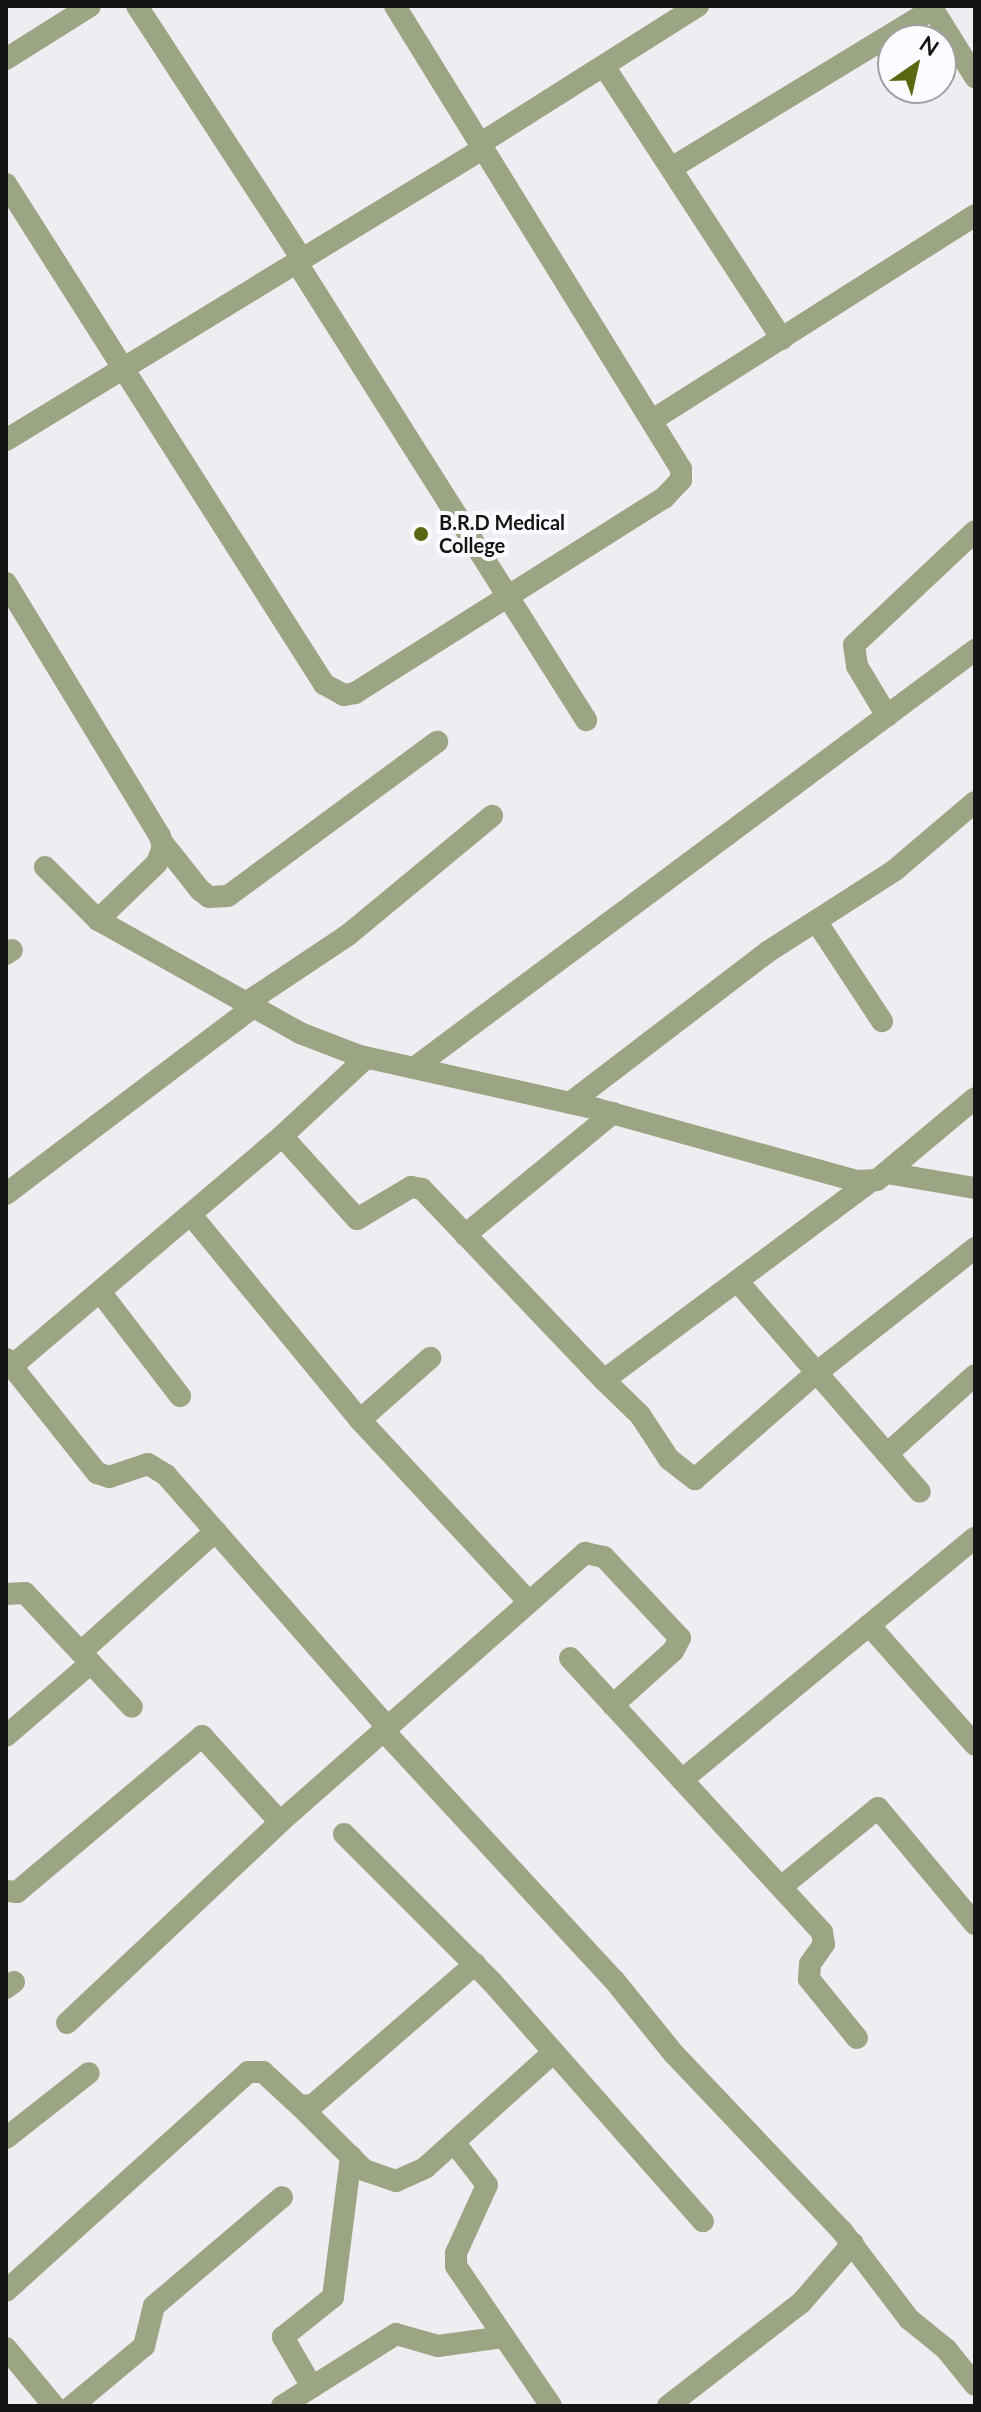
<!DOCTYPE html>
<style>
body{margin:0}
#map{position:relative;width:981px;height:2412px;overflow:hidden;background:#f0edf2;font-family:Lato,sans-serif}
div>[style]{position:absolute}
.street>*{height:22px;margin:-11px;padding:0 11px;transform-origin:11px;border-radius:11px;background:#9ca583}
.dots>*{width:22px;height:22px;translate:-50% -50%;box-sizing:border-box;border:4px solid #fdfbff;border-radius:50%}
span{translate:-50% -50%;white-space:nowrap;text-align:center;line-height:1.15;-webkit-text-stroke:8px #fdfbff;paint-order:stroke}
.poi-label{font-size:20px;color:#151415;font-weight:700}
.left{translate:0 -50%;text-align:left}
.frame{position:absolute;inset:0;border:8px solid #151415;pointer-events:none}
.north{position:absolute;left:877px;top:24px;width:80px;height:80px;box-sizing:border-box;background:#fdfbff;border:2px solid #a09fa1;border-radius:50%;rotate:34deg;font-size:22px;font-weight:700;line-height:32px;text-align:center;color:#151415}
.north::after{content:'';display:block;margin:auto;width:28px;height:36px;background:#596911;clip-path:polygon(50% 0,100% 100%,50% 72%,0 100%)}
</style>
<div id="map">
<div class="street">
<div style="left:137px;top:6px;width:302px;rotate:56.9deg"></div>
<div style="left:931px;top:6px;width:84px;rotate:58.2deg"></div>
<div style="left:6px;top:59px;width:99px;rotate:-32.2deg"></div>
<div style="left:604px;top:66px;width:326px;rotate:56.9deg"></div>
<div style="left:481px;top:143px;width:257px;rotate:-32.3deg"></div>
<div style="left:673px;top:167px;width:304px;rotate:-31.3deg"></div>
<div style="left:6px;top:184px;width:593px;rotate:57.54deg"></div>
<div style="left:324px;top:684px;width:23px;rotate:29deg"></div>
<div style="left:344px;top:695px;width:11px;rotate:-10deg"></div>
<div style="left:355px;top:693px;width:365px;rotate:-32.3deg"></div>
<div style="left:664px;top:498px;width:25px;rotate:-47deg"></div>
<div style="left:681px;top:480px;width:11px;rotate:-90deg"></div>
<div style="left:681px;top:469px;width:544px;rotate:-121.7deg"></div>
<div style="left:297px;top:263px;width:541px;rotate:57.69deg"></div>
<div style="left:654px;top:419px;width:380px;rotate:-32.4deg"></div>
<div style="left:6px;top:440px;width:560px;rotate:-31.42deg"></div>
<div style="left:6px;top:583px;width:296px;rotate:58.7deg"></div>
<div style="left:160px;top:836px;width:11px;rotate:75deg"></div>
<div style="left:163px;top:847px;width:17px;rotate:111deg"></div>
<div style="left:157px;top:863px;width:82px;rotate:136deg"></div>
<div style="left:98px;top:920px;width:231px;rotate:29.2deg"></div>
<div style="left:300px;top:1033px;width:64px;rotate:21deg"></div>
<div style="left:360px;top:1056px;width:243px;rotate:12.6deg"></div>
<div style="left:597px;top:1109px;width:269px;rotate:15.5deg"></div>
<div style="left:856px;top:1181px;width:21px;rotate:-3deg"></div>
<div style="left:877px;top:1180px;width:128px;rotate:-39.9deg"></div>
<div style="left:887px;top:716px;width:58px;rotate:-121deg"></div>
<div style="left:857px;top:666px;width:21px;rotate:-98deg"></div>
<div style="left:854px;top:645px;width:166px;rotate:-43.3deg"></div>
<div style="left:162px;top:842px;width:61px;rotate:51.6deg"></div>
<div style="left:200px;top:890px;width:11px;rotate:38deg"></div>
<div style="left:209px;top:897px;width:19px;rotate:-3deg"></div>
<div style="left:228px;top:896px;width:260px;rotate:-36.4deg"></div>
<div style="left:45px;top:867px;width:75px;rotate:45deg"></div>
<div style="left:816px;top:921px;width:120px;rotate:56.6deg"></div>
<div style="left:6px;top:954px;width:7px;rotate:-34deg"></div>
<div style="left:246px;top:1003px;width:123px;rotate:-33.7deg"></div>
<div style="left:348px;top:935px;width:187px;rotate:-39.6deg"></div>
<div style="left:414px;top:1068px;width:700px;rotate:-36.69deg"></div>
<div style="left:570px;top:1103px;width:250px;rotate:-37.4deg"></div>
<div style="left:769px;top:951px;width:150px;rotate:-32.7deg"></div>
<div style="left:895px;top:870px;width:105px;rotate:-40.4deg"></div>
<div style="left:282px;top:1136px;width:112px;rotate:47.9deg"></div>
<div style="left:357px;top:1219px;width:63px;rotate:-30.7deg"></div>
<div style="left:411px;top:1187px;width:11px;rotate:10deg"></div>
<div style="left:422px;top:1189px;width:264px;rotate:46.4deg"></div>
<div style="left:604px;top:1380px;width:329px;rotate:-36.7deg"></div>
<div style="left:887px;top:1173px;width:89px;rotate:9.7deg"></div>
<div style="left:6px;top:1194px;width:310px;rotate:-37.1deg"></div>
<div style="left:191px;top:1215px;width:266px;rotate:50.5deg"></div>
<div style="left:360px;top:1420px;width:247px;rotate:47.1deg"></div>
<div style="left:465px;top:1235px;width:192px;rotate:-39.5deg"></div>
<div style="left:739px;top:1283px;width:276px;rotate:49.1deg"></div>
<div style="left:101px;top:1293px;width:130px;rotate:52.5deg"></div>
<div style="left:6px;top:1359px;width:146px;rotate:51.4deg"></div>
<div style="left:97px;top:1473px;width:13px;rotate:18deg"></div>
<div style="left:109px;top:1477px;width:41px;rotate:-18.4deg"></div>
<div style="left:148px;top:1464px;width:21px;rotate:31deg"></div>
<div style="left:166px;top:1475px;width:335px;rotate:48.7deg"></div>
<div style="left:12px;top:1366px;width:355px;rotate:-40.4deg"></div>
<div style="left:282px;top:1136px;width:115px;rotate:-42.9deg"></div>
<div style="left:604px;top:1380px;width:50px;rotate:44.2deg"></div>
<div style="left:640px;top:1415px;width:53px;rotate:56.6deg"></div>
<div style="left:669px;top:1459px;width:33px;rotate:38deg"></div>
<div style="left:695px;top:1479px;width:159px;rotate:-41.2deg"></div>
<div style="left:815px;top:1374px;width:204px;rotate:-38.2deg"></div>
<div style="left:360px;top:1420px;width:94px;rotate:-41.5deg"></div>
<div style="left:887px;top:1454px;width:118px;rotate:-41.9deg"></div>
<div style="left:6px;top:1594px;width:19px;rotate:-3deg"></div>
<div style="left:25px;top:1593px;width:156px;rotate:46.8deg"></div>
<div style="left:869px;top:1625px;width:160px;rotate:48.5deg"></div>
<div style="left:81px;top:1652px;width:181px;rotate:-41.9deg"></div>
<div style="left:570px;top:1658px;width:372px;rotate:47.4deg"></div>
<div style="left:822px;top:1932px;width:12px;rotate:81deg"></div>
<div style="left:824px;top:1944px;width:24px;rotate:125deg"></div>
<div style="left:810px;top:1964px;width:15px;rotate:94deg"></div>
<div style="left:809px;top:1979px;width:76px;rotate:50.9deg"></div>
<div style="left:383px;top:1730px;width:340px;rotate:47.3deg"></div>
<div style="left:614px;top:1980px;width:95px;rotate:51deg"></div>
<div style="left:674px;top:2054px;width:244px;rotate:46.5deg"></div>
<div style="left:842px;top:2231px;width:111px;rotate:52.7deg"></div>
<div style="left:909px;top:2319px;width:48px;rotate:39deg"></div>
<div style="left:946px;top:2349px;width:46px;rotate:51.1deg"></div>
<div style="left:6px;top:1736px;width:112px;rotate:-40.7deg"></div>
<div style="left:682px;top:1780px;width:380px;rotate:-39.6deg"></div>
<div style="left:344px;top:1834px;width:209px;rotate:45deg"></div>
<div style="left:492px;top:1982px;width:319px;rotate:48.6deg"></div>
<div style="left:781px;top:1887px;width:125px;rotate:-39.2deg"></div>
<div style="left:878px;top:1808px;width:151px;rotate:50.1deg"></div>
<div style="left:6px;top:1891px;width:11px;rotate:5deg"></div>
<div style="left:17px;top:1892px;width:242px;rotate:-40.1deg"></div>
<div style="left:202px;top:1736px;width:116px;rotate:47.8deg"></div>
<div style="left:6px;top:1988px;width:10px;rotate:-37deg"></div>
<div style="left:67px;top:2023px;width:293px;rotate:-43.3deg"></div>
<div style="left:280px;top:1822px;width:407px;rotate:-41.4deg"></div>
<div style="left:585px;top:1553px;width:19px;rotate:12deg"></div>
<div style="left:604px;top:1557px;width:111px;rotate:46.8deg"></div>
<div style="left:680px;top:1638px;width:15px;rotate:118deg"></div>
<div style="left:673px;top:1651px;width:81px;rotate:138deg"></div>
<div style="left:300px;top:2106px;width:91px;rotate:45deg"></div>
<div style="left:364px;top:2170px;width:34px;rotate:19deg"></div>
<div style="left:396px;top:2181px;width:32px;rotate:-24deg"></div>
<div style="left:425px;top:2168px;width:173px;rotate:-42deg"></div>
<div style="left:6px;top:2138px;width:105px;rotate:-38.1deg"></div>
<div style="left:454px;top:2142px;width:54px;rotate:52.5deg"></div>
<div style="left:487px;top:2185px;width:75px;rotate:114.5deg"></div>
<div style="left:456px;top:2253px;width:13px;rotate:90deg"></div>
<div style="left:456px;top:2266px;width:169px;rotate:55.8deg"></div>
<div style="left:6px;top:2291px;width:326px;rotate:-42.1deg"></div>
<div style="left:248px;top:2072px;width:15px"></div>
<div style="left:263px;top:2072px;width:50px;rotate:42.6deg"></div>
<div style="left:300px;top:2106px;width:13px;rotate:-4deg"></div>
<div style="left:313px;top:2105px;width:215px;rotate:-41deg"></div>
<div style="left:6px;top:2348px;width:75px;rotate:50.4deg"></div>
<div style="left:312px;top:2387px;width:58px;rotate:-120.1deg"></div>
<div style="left:283px;top:2337px;width:64px;rotate:-38.7deg"></div>
<div style="left:333px;top:2297px;width:142px;rotate:-82.7deg"></div>
<div style="left:72px;top:2406px;width:94px;rotate:-39.8deg"></div>
<div style="left:144px;top:2346px;width:41px;rotate:-76deg"></div>
<div style="left:154px;top:2306px;width:168px;rotate:-40.4deg"></div>
<div style="left:282px;top:2406px;width:135px;rotate:-32.3deg"></div>
<div style="left:396px;top:2334px;width:44px;rotate:15.9deg"></div>
<div style="left:438px;top:2346px;width:67px;rotate:-7.8deg"></div>
<div style="left:668px;top:2406px;width:168px;rotate:-37.8deg"></div>
<div style="left:801px;top:2303px;width:79px;rotate:-49.1deg"></div>
</div>
<div class="dots">
<div style="left:421px;top:534px;background:#596911"></div>
</div>
<div class="poi-label">
<span class="left" style="left:439px;top:534px">B.R.D Medical<br>College</span>
</div>
<div class="frame"></div>
<div class="north">N</div>
</div>
